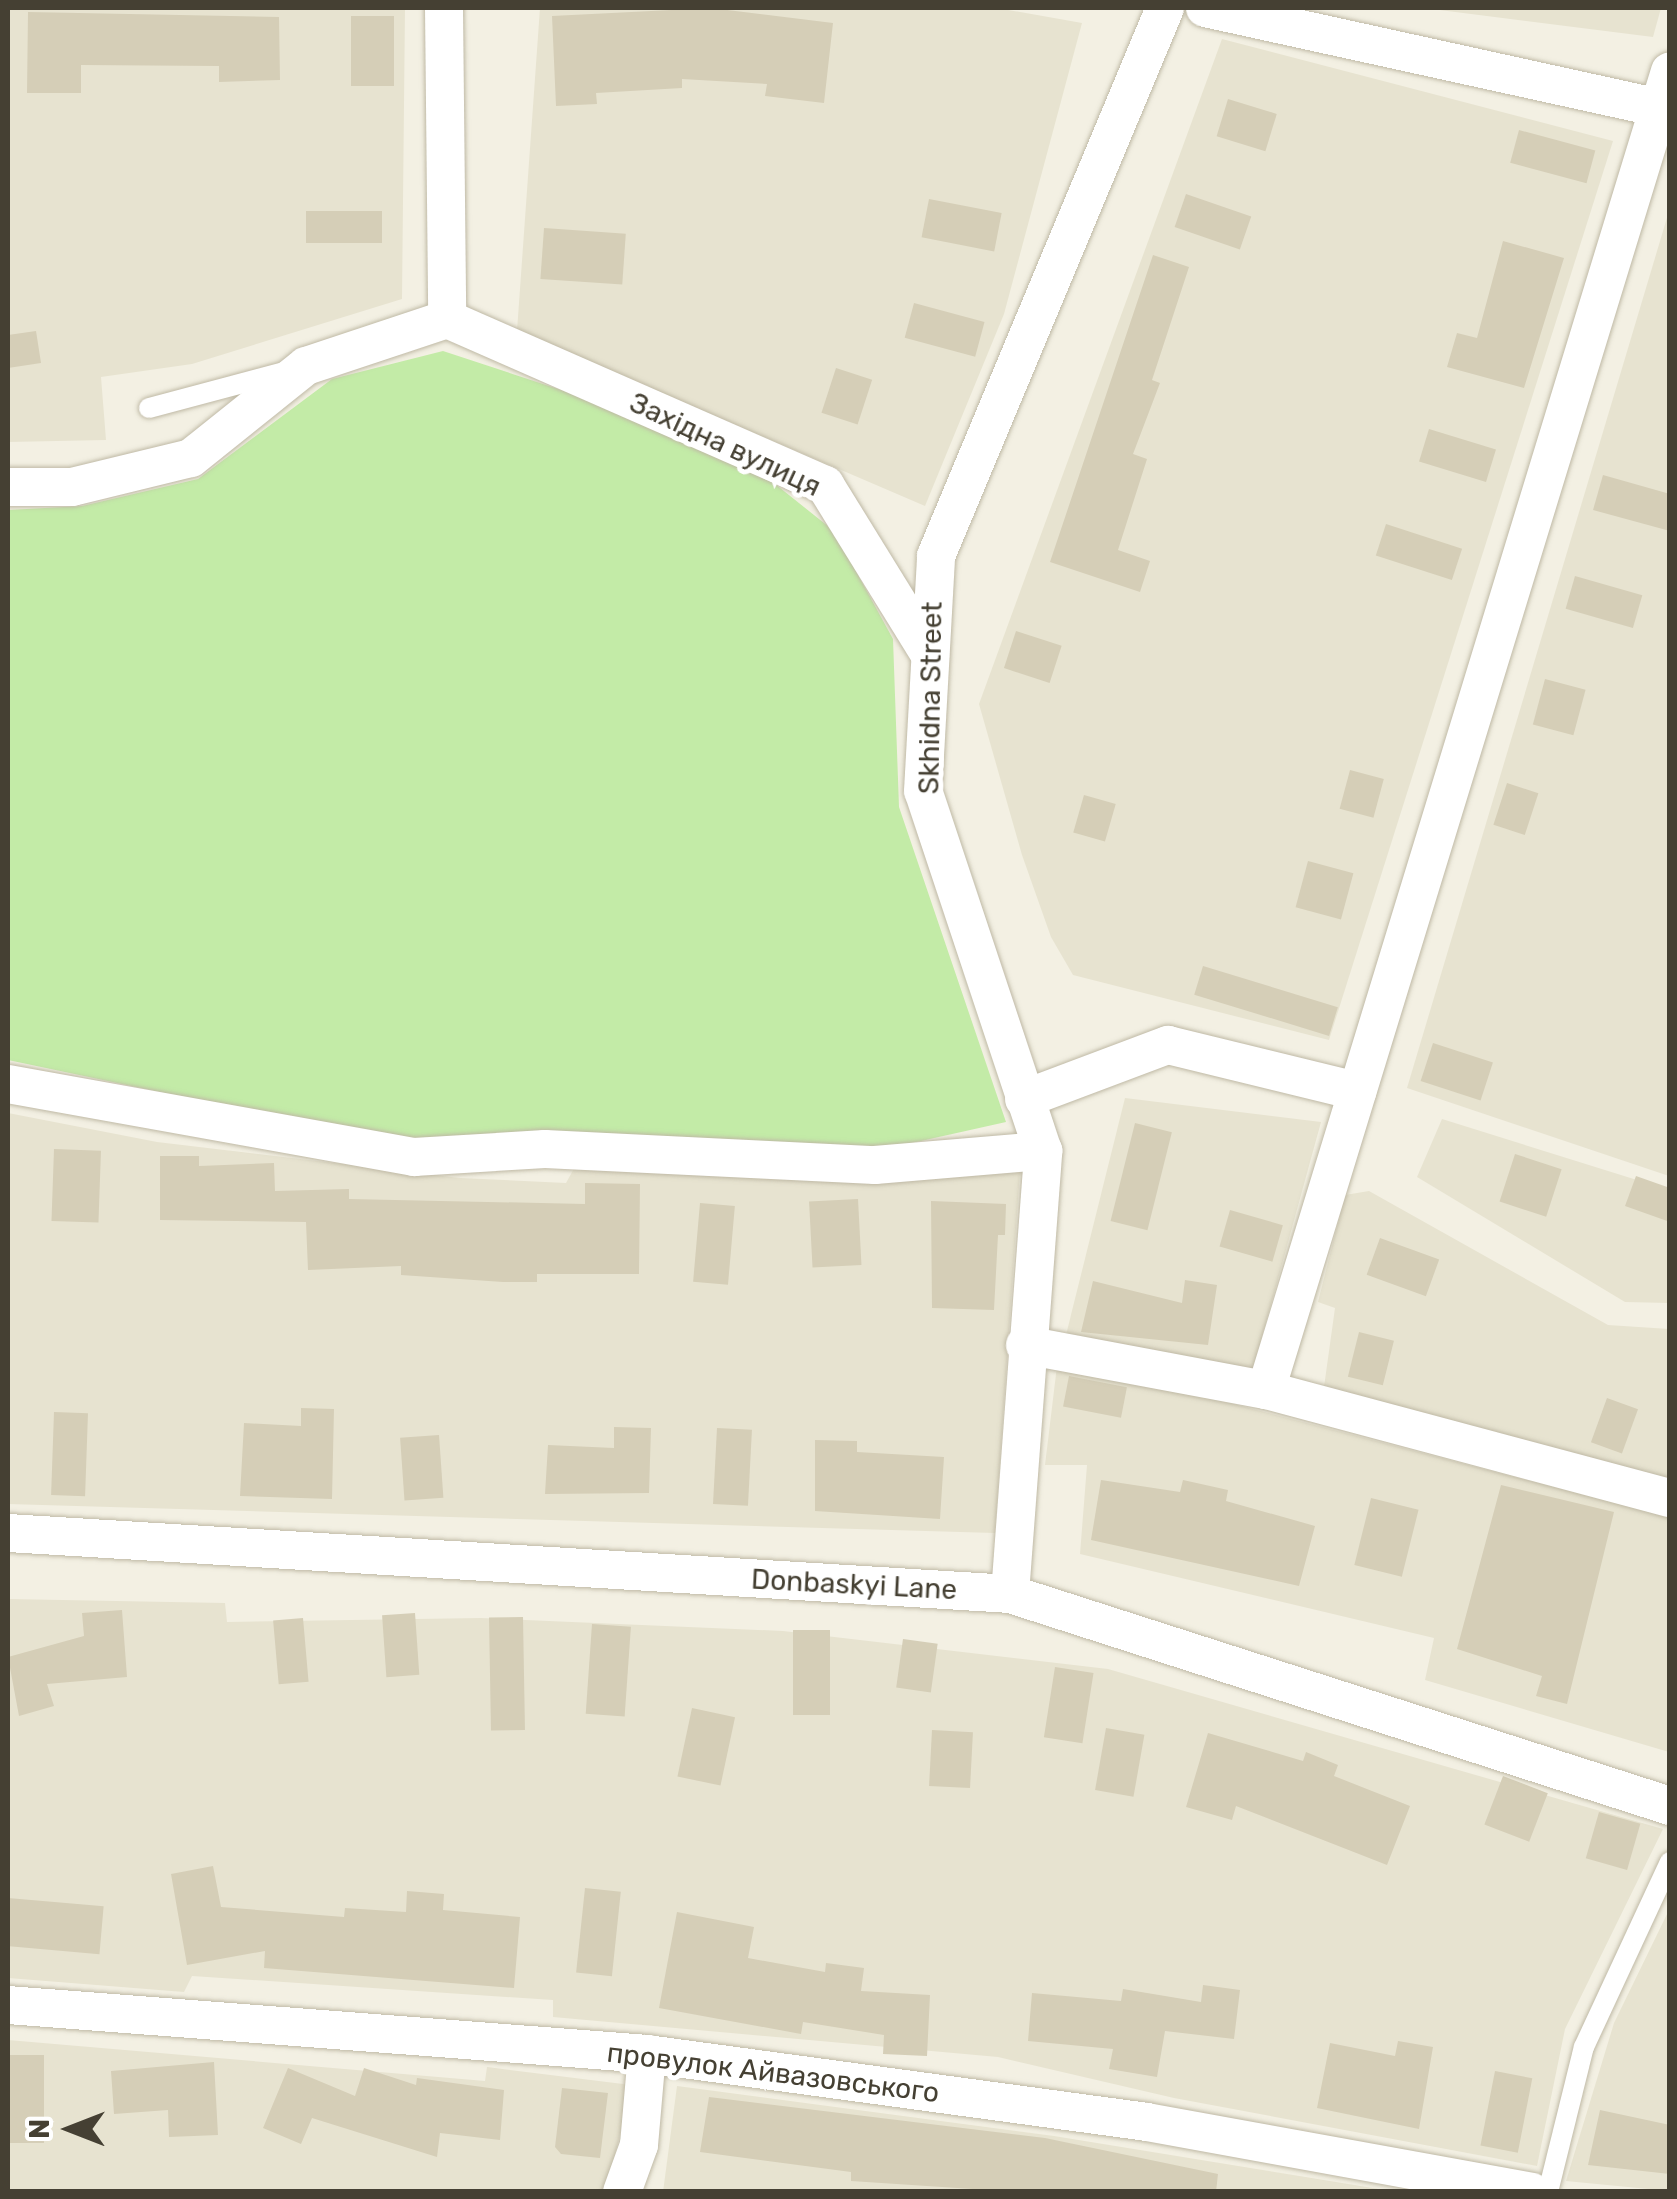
<!DOCTYPE html>
<meta charset="utf-8">
<style>
body{margin:0}
#map{position:relative;width:1677px;height:2199px;overflow:hidden;background:#f3f0e3;font-family:Rubik,sans-serif}
div>[style]{position:absolute}
.residential>*{inset:0;background:#e7e3d0}
.green>*{inset:0;background:#c3eba7}
.building>*{inset:0;background:#d5ceb7;transform-origin:0 0}
.roads{filter:drop-shadow(0 0 2px #bfb9a5) drop-shadow(0 0 2px #bfb9a5)}
.lane>*{height:20px;margin:-10px;padding:0 10px;transform-origin:10px;border-radius:10px;background:#fff}
.street>*{height:38px;margin:-19px;padding:0 19px;transform-origin:19px;border-radius:19px;background:#fff}
span{translate:-50% -50%;white-space:nowrap;text-align:center;line-height:1.15;-webkit-text-stroke:10px #fff;paint-order:stroke}
.street-label{font-size:28px;color:#454033}
.frame{position:absolute;inset:0;border:10px solid #454033;pointer-events:none}
.north{position:absolute;left:20px;top:2079px;width:100px;height:100px;-webkit-text-stroke:8px #fff;paint-order:stroke;rotate:270deg;font-size:28px;font-weight:700;line-height:40px;text-align:center;color:#454033}
.north::after{content:'';display:block;margin:auto;width:35px;height:45px;background:#454033;clip-path:polygon(50% 0,100% 100%,50% 72%,0 100%)}
</style>
<div id="map">
<div class="residential">
<div style="clip-path:polygon(8px 8px,405px 8px,402px 299px,192px 364px,101px 377px,106px 440px,8px 442px)"></div>
<div style="clip-path:polygon(540px 8px,997px 8px,1082px 23px,1004px 314px,925px 506px,517px 331px)"></div>
<div style="clip-path:polygon(1424px 8px,1661px 8px,1653px 37px)"></div>
<div style="clip-path:polygon(1222px 39px,1613px 141px,1329px 1040px,1073px 975px,1051px 937px,1022px 855px,979px 704px)"></div>
<div style="clip-path:polygon(1669px 211px,1669px 1176px,1407px 1088px)"></div>
<div style="clip-path:polygon(1125px 1098px,1321px 1122px,1253px 1370px,1065px 1339px)"></div>
<div style="clip-path:polygon(8px 1113px,157px 1142px,460px 1178px,566px 1183px,576px 1165px,1020px 1170px,995px 1533px,8px 1504px)"></div>
<div style="clip-path:polygon(1442px 1119px,1669px 1190px,1669px 1303px,1625px 1302px,1417px 1177px)"></div>
<div style="clip-path:polygon(1369px 1191px,1608px 1325px,1669px 1329px,1669px 1482px,1324px 1387px,1335px 1308px,1318px 1302px,1345px 1195px)"></div>
<div style="clip-path:polygon(1057px 1366px,1195px 1394px,1669px 1517px,1669px 1752px,1425px 1680px,1434px 1638px,1080px 1554px,1087px 1465px,1045px 1465px)"></div>
<div style="clip-path:polygon(8px 1599px,225px 1603px,227px 1622px,481px 1618px,783px 1631px,1108px 1669px,1663px 1829px,1565px 2029px,1537px 2166px,1174px 2098px,998px 2057px,553px 2017px,553px 2000px,192px 1976px,184px 1992px,8px 1978px)"></div>
<div style="clip-path:polygon(1669px 1910px,1669px 2191px,1566px 2181px,1614px 2023px)"></div>
<div style="clip-path:polygon(8px 2040px,485px 2081px,487px 2067px,631px 2085px,607px 2191px,8px 2191px)"></div>
<div style="clip-path:polygon(677px 2086px,1054px 2136px,1391px 2191px,663px 2192px)"></div>
</div>
<div class="green">
<div style="clip-path:polygon(443px 351px,725px 444px,834px 531px,893px 639px,899px 807px,1006px 1122px,885px 1149px,412px 1145px,8px 1060px,8px 510px,82px 506px,198px 479px,332px 379px)"></div>
</div>
<div class="building">
<div style="clip-path:polygon(711px 8px,833px 23px,824px 103px,765px 96px,767px 84px,682px 79px,682px 88px,596px 93px,597px 104px,556px 106px,552px 16px)"></div>
<div style="clip-path:polygon(28px 12px,279px 17px,280px 80px,219px 82px,219px 66px,81px 65px,81px 93px,27px 93px)"></div>
<div style="left:394px;top:16px;width:70px;height:43px;rotate:90deg"></div>
<div style="left:1228px;top:99px;width:51px;height:39px;rotate:17deg"></div>
<div style="left:1519px;top:130px;width:79px;height:34px;rotate:15deg"></div>
<div style="left:1186px;top:194px;width:69px;height:35px;rotate:19deg"></div>
<div style="left:929px;top:199px;width:74px;height:39px;rotate:11deg"></div>
<div style="left:382px;top:211px;width:32px;height:76px;rotate:90deg"></div>
<div style="left:544px;top:228px;width:82px;height:51px;rotate:4deg"></div>
<div style="clip-path:polygon(1503px 241px,1564px 258px,1524px 388px,1447px 367px,1457px 333px,1477px 338px)"></div>
<div style="clip-path:polygon(1153px 255px,1189px 267px,1152px 380px,1160px 383px,1133px 454px,1147px 459px,1118px 550px,1150px 561px,1140px 592px,1050px 562px)"></div>
<div style="left:914px;top:303px;width:73px;height:36px;rotate:15deg"></div>
<div style="clip-path:polygon(36px 331px,41px 363px,8px 368px,8px 335px)"></div>
<div style="left:836px;top:368px;width:38px;height:47px;rotate:18deg"></div>
<div style="left:1429px;top:429px;width:70px;height:34px;rotate:17deg"></div>
<div style="clip-path:polygon(1603px 475px,1670px 494px,1670px 531px,1593px 510px)"></div>
<div style="left:1386px;top:524px;width:80px;height:33px;rotate:18deg"></div>
<div style="left:1575px;top:576px;width:70px;height:34px;rotate:16deg"></div>
<div style="left:1016px;top:631px;width:48px;height:39px;rotate:18deg"></div>
<div style="left:1545px;top:679px;width:42px;height:47px;rotate:15deg"></div>
<div style="left:1350px;top:770px;width:35px;height:40px;rotate:15deg"></div>
<div style="left:1507px;top:783px;width:33px;height:44px;rotate:18deg"></div>
<div style="left:1084px;top:795px;width:33px;height:39px;rotate:16deg"></div>
<div style="left:1308px;top:861px;width:47px;height:48px;rotate:15deg"></div>
<div style="left:1203px;top:966px;width:141px;height:30px;rotate:17deg"></div>
<div style="left:1433px;top:1043px;width:63px;height:40px;rotate:18deg"></div>
<div style="left:1135px;top:1123px;width:38px;height:101px;rotate:14deg"></div>
<div style="left:54px;top:1149px;width:47px;height:72px;rotate:2deg"></div>
<div style="left:1515px;top:1154px;width:49px;height:50px;rotate:18deg"></div>
<div style="clip-path:polygon(160px 1156px,199px 1156px,199px 1166px,274px 1163px,275px 1191px,349px 1189px,349px 1199px,585px 1204px,585px 1183px,640px 1184px,639px 1274px,537px 1274px,537px 1282px,503px 1282px,401px 1275px,401px 1266px,308px 1270px,306px 1222px,160px 1220px)"></div>
<div style="clip-path:polygon(1636px 1176px,1670px 1188px,1670px 1222px,1625px 1206px)"></div>
<div style="left:858px;top:1199px;width:66px;height:49px;rotate:87deg"></div>
<div style="clip-path:polygon(931px 1201px,1006px 1204px,1005px 1235px,998px 1235px,994px 1310px,932px 1308px)"></div>
<div style="left:700px;top:1203px;width:35px;height:79px;rotate:5deg"></div>
<div style="left:1230px;top:1210px;width:55px;height:38px;rotate:16deg"></div>
<div style="left:1380px;top:1238px;width:63px;height:39px;rotate:20deg"></div>
<div style="clip-path:polygon(1185px 1280px,1217px 1285px,1208px 1345px,1081px 1332px,1093px 1281px,1182px 1303px)"></div>
<div style="left:1359px;top:1332px;width:36px;height:46px;rotate:14deg"></div>
<div style="left:1069px;top:1376px;width:59px;height:31px;rotate:11deg"></div>
<div style="left:1607px;top:1398px;width:33px;height:47px;rotate:20deg"></div>
<div style="clip-path:polygon(301px 1408px,334px 1409px,332px 1499px,240px 1496px,244px 1423px,301px 1426px)"></div>
<div style="left:54px;top:1412px;width:34px;height:83px;rotate:2deg"></div>
<div style="clip-path:polygon(614px 1427px,651px 1428px,649px 1493px,545px 1494px,548px 1445px,614px 1448px)"></div>
<div style="left:717px;top:1428px;width:35px;height:76px;rotate:3deg"></div>
<div style="left:439px;top:1435px;width:63px;height:39px;rotate:86deg"></div>
<div style="clip-path:polygon(815px 1440px,857px 1441px,857px 1452px,944px 1457px,940px 1519px,815px 1511px)"></div>
<div style="clip-path:polygon(1101px 1480px,1180px 1492px,1183px 1480px,1228px 1490px,1226px 1501px,1315px 1526px,1299px 1586px,1091px 1540px)"></div>
<div style="clip-path:polygon(1501px 1485px,1614px 1512px,1567px 1704px,1536px 1696px,1542px 1676px,1457px 1649px)"></div>
<div style="left:1371px;top:1498px;width:49px;height:69px;rotate:14deg"></div>
<div style="clip-path:polygon(122px 1610px,127px 1677px,47px 1684px,54px 1706px,19px 1716px,8px 1657px,84px 1636px,82px 1613px)"></div>
<div style="left:415px;top:1613px;width:62px;height:33px;rotate:86deg"></div>
<div style="left:523px;top:1617px;width:113px;height:34px;rotate:89deg"></div>
<div style="left:303px;top:1618px;width:64px;height:30px;rotate:85deg"></div>
<div style="left:592px;top:1624px;width:39px;height:90px;rotate:4deg"></div>
<div style="left:830px;top:1630px;width:85px;height:37px;rotate:90deg"></div>
<div style="left:903px;top:1639px;width:35px;height:49px;rotate:8deg"></div>
<div style="left:1055px;top:1667px;width:39px;height:71px;rotate:9deg"></div>
<div style="left:692px;top:1708px;width:44px;height:70px;rotate:12deg"></div>
<div style="left:1106px;top:1728px;width:39px;height:63px;rotate:10deg"></div>
<div style="left:932px;top:1730px;width:41px;height:56px;rotate:3deg"></div>
<div style="clip-path:polygon(1208px 1733px,1303px 1761px,1306px 1752px,1338px 1765px,1334px 1776px,1410px 1806px,1387px 1865px,1236px 1806px,1232px 1820px,1186px 1807px)"></div>
<div style="left:1503px;top:1776px;width:48px;height:52px;rotate:21deg"></div>
<div style="left:1599px;top:1812px;width:43px;height:48px;rotate:16deg"></div>
<div style="clip-path:polygon(213px 1866px,221px 1907px,344px 1917px,345px 1908px,406px 1912px,407px 1891px,444px 1894px,443px 1910px,520px 1917px,514px 1988px,264px 1968px,265px 1951px,187px 1965px,171px 1874px)"></div>
<div style="left:585px;top:1888px;width:36px;height:85px;rotate:6deg"></div>
<div style="left:8px;top:1898px;width:96px;height:48px;rotate:5deg"></div>
<div style="clip-path:polygon(677px 1912px,754px 1927px,748px 1958px,825px 1972px,826px 1963px,864px 1968px,861px 1991px,930px 1995px,927px 2056px,883px 2054px,884px 2035px,803px 2022px,801px 2034px,659px 2008px)"></div>
<div style="clip-path:polygon(1203px 1985px,1240px 1990px,1234px 2039px,1165px 2031px,1157px 2077px,1109px 2069px,1113px 2049px,1028px 2041px,1032px 1993px,1121px 2001px,1123px 1989px,1201px 2002px)"></div>
<div style="clip-path:polygon(1398px 2041px,1433px 2047px,1419px 2129px,1317px 2108px,1330px 2043px,1395px 2056px)"></div>
<div style="left:8px;top:2055px;width:36px;height:88px"></div>
<div style="clip-path:polygon(214px 2062px,218px 2135px,169px 2137px,168px 2110px,114px 2114px,111px 2071px)"></div>
<div style="clip-path:polygon(288px 2068px,355px 2096px,364px 2068px,416px 2085px,417px 2078px,504px 2090px,500px 2140px,440px 2133px,437px 2157px,312px 2118px,301px 2144px,263px 2128px)"></div>
<div style="left:1495px;top:2071px;width:38px;height:76px;rotate:11deg"></div>
<div style="clip-path:polygon(562px 2088px,608px 2093px,600px 2158px,561px 2154px,555px 2147px)"></div>
<div style="clip-path:polygon(709px 2097px,1045px 2138px,1218px 2174px,1216px 2192px,1018px 2192px,851px 2181px,851px 2172px,700px 2152px)"></div>
<div style="clip-path:polygon(1600px 2110px,1670px 2125px,1670px 2174px,1588px 2165px)"></div>
</div>
<div class="roads">
<div class="lane">
<div style="left:149px;top:408px;width:140px;rotate:-14.9deg"></div>
<div style="left:1548px;top:2192px;width:149px;rotate:-76.1deg"></div>
<div style="left:1584px;top:2047px;width:204px;rotate:-65.1deg"></div>
</div>
<div class="street">
<div style="left:444px;top:8px;width:311px;rotate:89.4deg"></div>
<div style="left:1205px;top:8px;width:476px;rotate:12.4deg"></div>
<div style="left:8px;top:487px;width:64px"></div>
<div style="left:72px;top:487px;width:122px;rotate:-13.7deg"></div>
<div style="left:191px;top:458px;width:147px;rotate:-38.7deg"></div>
<div style="left:306px;top:366px;width:149px;rotate:-18.4deg"></div>
<div style="left:447px;top:319px;width:413px;rotate:23.7deg"></div>
<div style="left:825px;top:485px;width:200px;rotate:58.3deg"></div>
<div style="left:8px;top:1084px;width:413px;rotate:10.2deg"></div>
<div style="left:414px;top:1157px;width:131px;rotate:-3.5deg"></div>
<div style="left:545px;top:1149px;width:330px;rotate:2.8deg"></div>
<div style="left:875px;top:1165px;width:169px;rotate:-4.8deg"></div>
<div style="left:1024px;top:1099px;width:154px;rotate:-20.6deg"></div>
<div style="left:1168px;top:1045px;width:195px;rotate:13.7deg"></div>
<div style="left:1025px;top:1345px;width:245px;rotate:10.6deg"></div>
<div style="left:1266px;top:1390px;width:418px;rotate:15deg"></div>
<div style="left:1266px;top:1390px;width:1379px;rotate:-72.97deg"></div>
<div style="left:8px;top:1533px;width:1004px;rotate:3.48deg"></div>
<div style="left:1010px;top:1594px;width:693px;rotate:17.81deg"></div>
<div style="left:1010px;top:1594px;width:444px;rotate:-85.7deg"></div>
<div style="left:1043px;top:1151px;width:379px;rotate:-108.4deg"></div>
<div style="left:923px;top:791px;width:235px;rotate:-86.8deg"></div>
<div style="left:936px;top:556px;width:594px;rotate:-67.32deg"></div>
<div style="left:8px;top:2005px;width:641px;rotate:4.38deg"></div>
<div style="left:647px;top:2054px;width:505px;rotate:7.74deg"></div>
<div style="left:1147px;top:2122px;width:391px;rotate:10.3deg"></div>
<div style="left:622px;top:2192px;width:50px;rotate:-70.1deg"></div>
<div style="left:639px;top:2145px;width:91px;rotate:-85deg"></div>
</div>
</div>
<div class="street-label">
<span style="left:725px;top:445px;rotate:25deg">Західна вулиця</span>
<span style="left:931px;top:698px;rotate:-89deg">Skhidna Street</span>
<span style="left:854px;top:1585px;rotate:3deg">Donbaskyi Lane</span>
<span style="left:773px;top:2073px;rotate:7deg">провулок Айвазовського</span>
</div>
<div class="frame"></div>
<div class="north">N</div>
</div>
